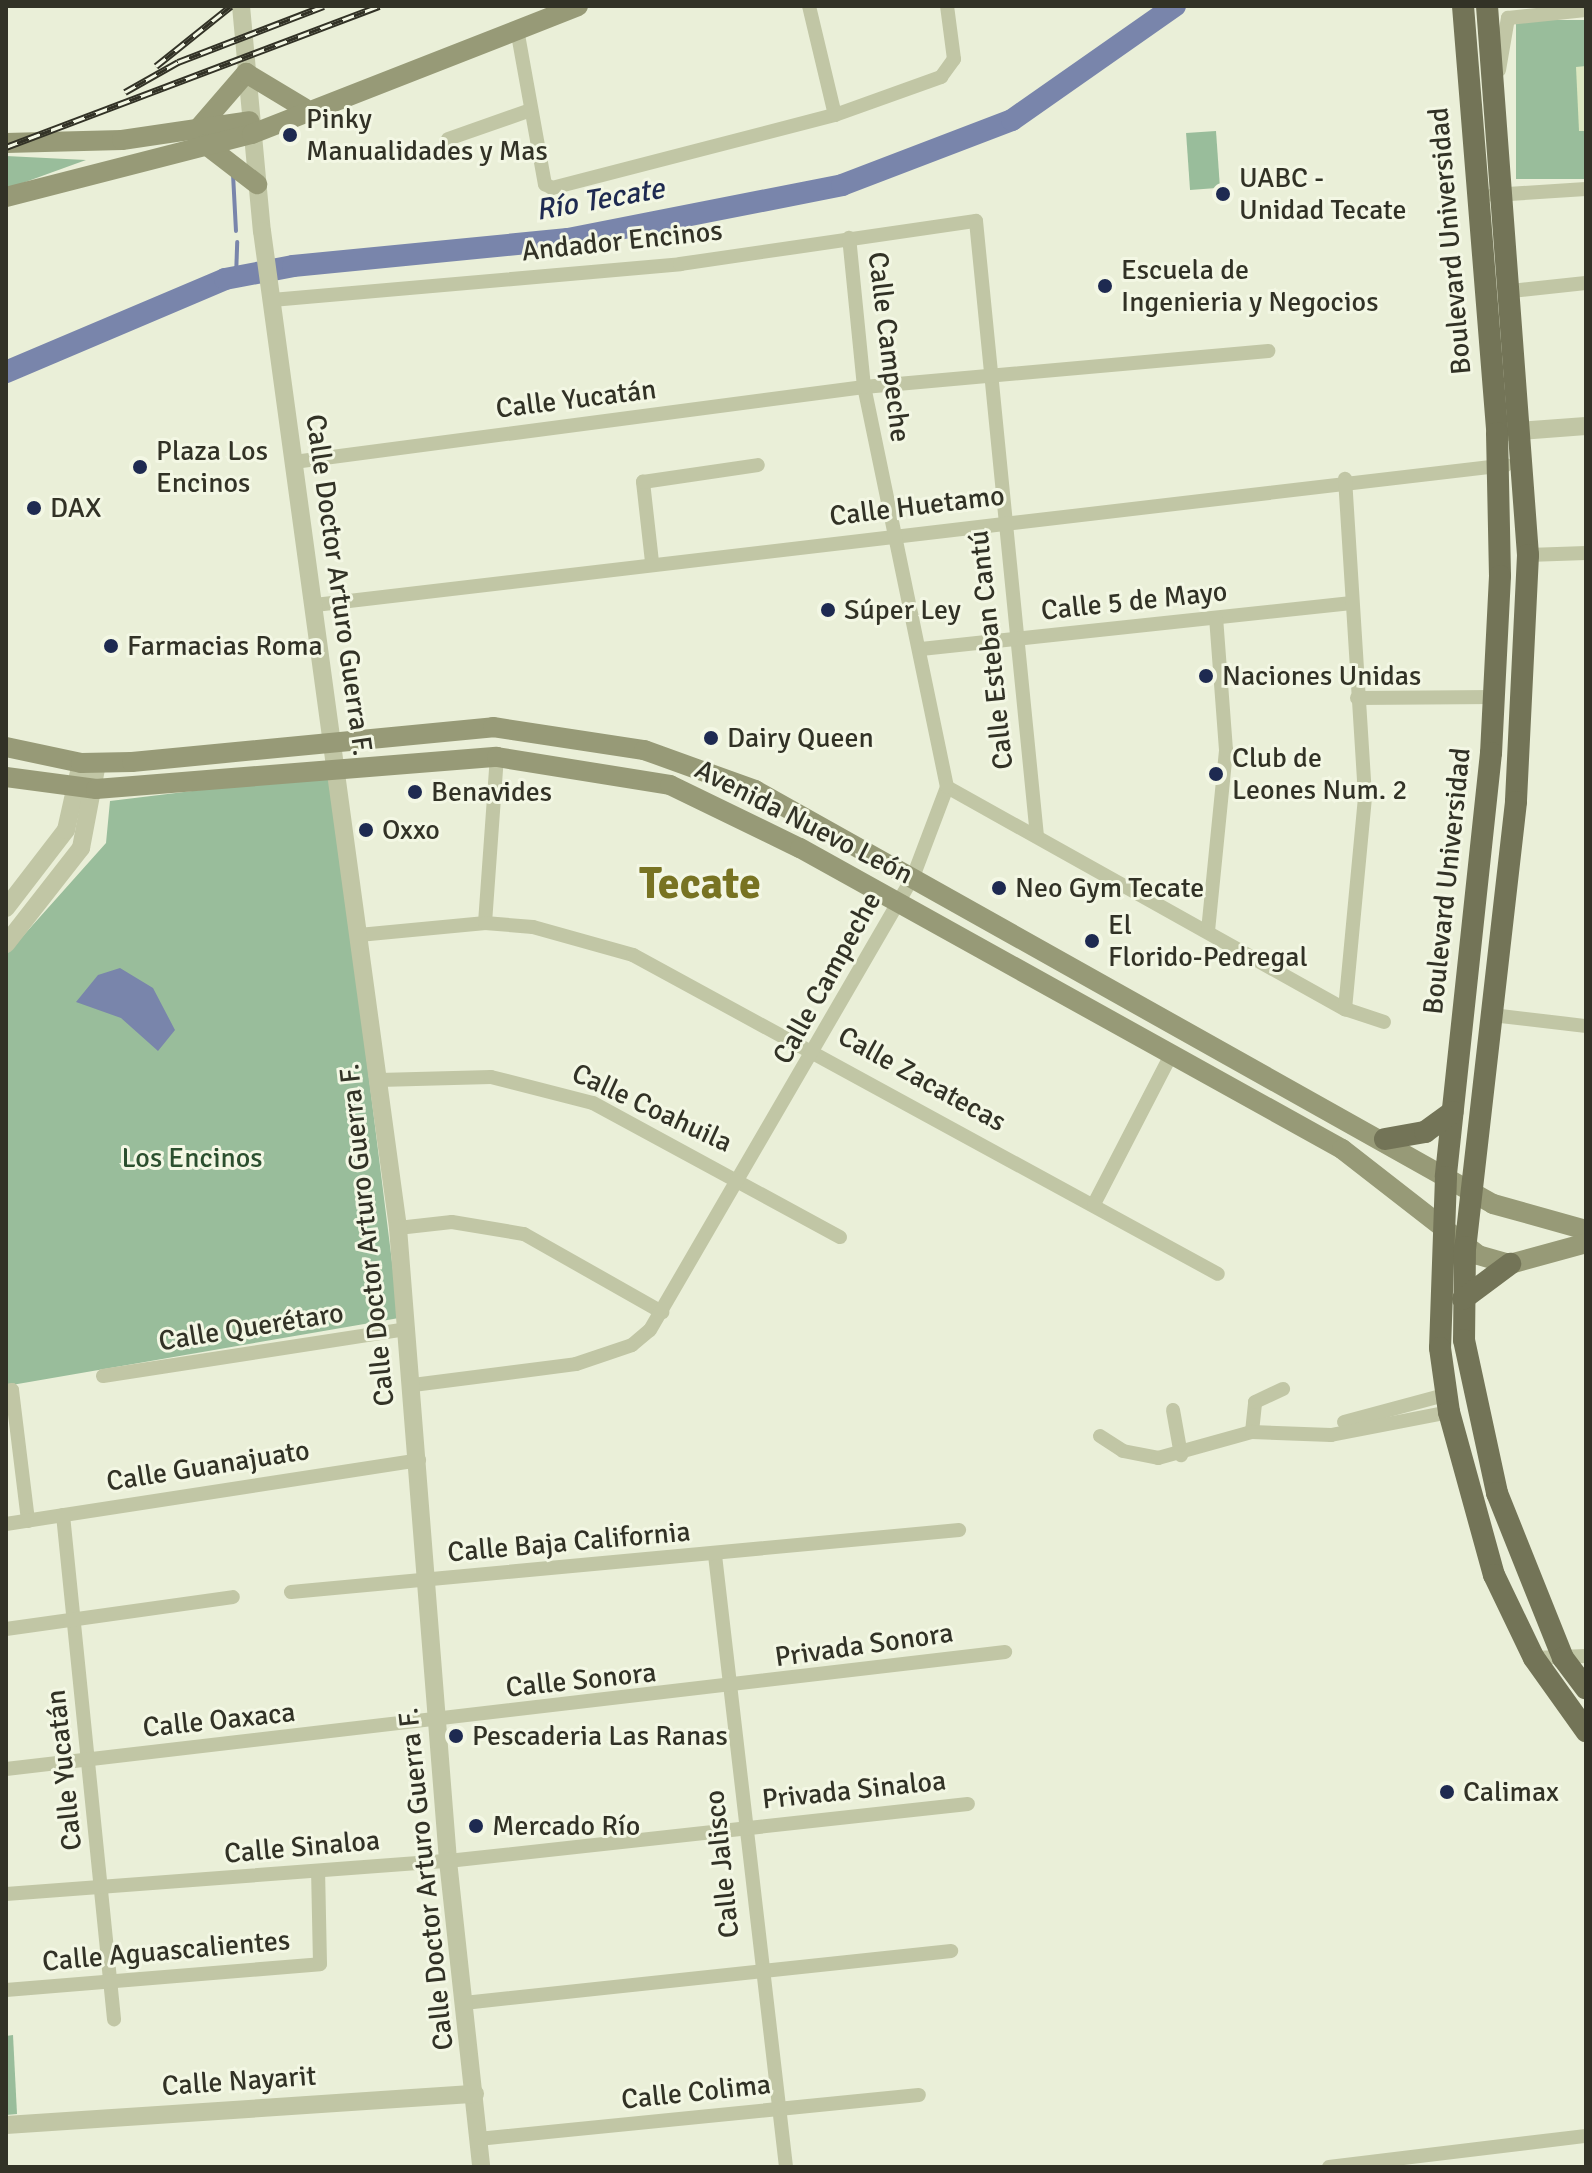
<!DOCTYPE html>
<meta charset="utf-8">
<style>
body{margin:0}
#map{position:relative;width:1592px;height:2173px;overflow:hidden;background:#eaefd8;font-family:Signika,sans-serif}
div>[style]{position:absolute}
.green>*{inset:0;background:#99bd9b;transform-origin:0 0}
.plaza>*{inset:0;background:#dce7c0}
.water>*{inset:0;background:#7985ab}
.stream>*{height:4px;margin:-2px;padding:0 2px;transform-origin:2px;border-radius:2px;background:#7985ab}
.river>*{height:22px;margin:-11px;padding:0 11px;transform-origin:11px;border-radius:11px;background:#7985ab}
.minor>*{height:14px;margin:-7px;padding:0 7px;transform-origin:7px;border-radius:7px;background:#c1c6a5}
.tertiary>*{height:18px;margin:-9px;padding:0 9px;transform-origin:9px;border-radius:9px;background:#c1c6a5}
.secondary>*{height:20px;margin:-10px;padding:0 10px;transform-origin:10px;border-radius:10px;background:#979a77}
.primary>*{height:22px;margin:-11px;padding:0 11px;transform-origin:11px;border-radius:11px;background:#737457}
.rail>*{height:7px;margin-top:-3.5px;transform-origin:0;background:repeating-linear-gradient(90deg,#f3f7e4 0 12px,#323226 0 24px);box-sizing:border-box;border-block:2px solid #323226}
.dots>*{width:22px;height:22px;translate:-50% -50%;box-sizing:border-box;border:4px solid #f3f7e4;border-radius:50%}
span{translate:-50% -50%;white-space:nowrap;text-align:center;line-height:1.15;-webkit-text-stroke:6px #f3f7e4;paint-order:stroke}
.poi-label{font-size:28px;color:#323226}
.left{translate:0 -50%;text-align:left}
.street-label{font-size:28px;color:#323226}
.park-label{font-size:28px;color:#2b4f2e}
.water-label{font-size:30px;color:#1e2a51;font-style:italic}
.town-label{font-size:44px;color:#787322;font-weight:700}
.frame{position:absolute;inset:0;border:8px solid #323226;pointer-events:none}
</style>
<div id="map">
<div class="green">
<div style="left:1586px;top:20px;width:159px;height:70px;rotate:90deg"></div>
<div style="left:1216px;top:131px;width:57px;height:30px;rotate:86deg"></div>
<div style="clip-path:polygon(6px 156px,86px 160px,6px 189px)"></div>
<div style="clip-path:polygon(331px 774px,399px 1318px,6px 1386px,6px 955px,106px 843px,110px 801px)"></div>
<div style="clip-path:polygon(13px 2035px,17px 2114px,6px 2115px,6px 2036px)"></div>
</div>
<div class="plaza">
<div style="clip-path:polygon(1586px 66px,1586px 131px,1579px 131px,1576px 67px)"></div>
</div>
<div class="water">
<div style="clip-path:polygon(120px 968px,153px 988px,175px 1030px,158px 1051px,121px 1018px,76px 1002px,98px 975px)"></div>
</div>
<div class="stream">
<div style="left:233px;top:174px;width:57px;rotate:87deg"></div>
<div style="left:236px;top:277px;width:35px;rotate:-88deg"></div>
</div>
<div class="river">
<div style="left:6px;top:372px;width:238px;rotate:-23deg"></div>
<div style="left:225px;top:279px;width:69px;rotate:-10.8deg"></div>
<div style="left:293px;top:266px;width:276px;rotate:-5.6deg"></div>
<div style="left:568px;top:239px;width:279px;rotate:-11.1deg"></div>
<div style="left:842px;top:185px;width:182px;rotate:-20.9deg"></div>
<div style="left:1012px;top:120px;width:199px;rotate:-35deg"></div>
</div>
<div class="minor">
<div style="left:809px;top:6px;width:112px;rotate:76.6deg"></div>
<div style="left:517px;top:29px;width:158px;rotate:79.8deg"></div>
<div style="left:545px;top:184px;width:8px;rotate:30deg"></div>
<div style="left:552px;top:188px;width:292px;rotate:-14.5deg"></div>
<div style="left:835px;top:115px;width:113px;rotate:-19.7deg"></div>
<div style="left:941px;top:77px;width:22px;rotate:-54deg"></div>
<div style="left:954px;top:59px;width:53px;rotate:-97.5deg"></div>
<div style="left:1499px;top:70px;width:53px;rotate:-80.2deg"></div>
<div style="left:1508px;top:18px;width:78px;rotate:-5.9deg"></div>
<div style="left:448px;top:139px;width:88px;rotate:-19.3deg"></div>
<div style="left:1493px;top:195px;width:93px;rotate:-3.7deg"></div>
<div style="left:1511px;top:291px;width:75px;rotate:-6.1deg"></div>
<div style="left:272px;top:300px;width:410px;rotate:-5deg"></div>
<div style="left:680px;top:264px;width:299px;rotate:-8.3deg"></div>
<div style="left:976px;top:221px;width:618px;rotate:84.34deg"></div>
<div style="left:294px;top:462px;width:575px;rotate:-7.5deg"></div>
<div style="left:864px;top:387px;width:406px;rotate:-5.1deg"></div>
<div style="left:1528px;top:555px;width:58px;rotate:-2deg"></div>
<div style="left:652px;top:562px;width:81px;rotate:-96.4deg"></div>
<div style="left:643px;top:482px;width:116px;rotate:-8.4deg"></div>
<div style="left:315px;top:605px;width:1199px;rotate:-6.7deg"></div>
<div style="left:921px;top:649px;width:433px;rotate:-6.1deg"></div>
<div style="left:1357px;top:698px;width:137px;rotate:-0.4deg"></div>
<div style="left:947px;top:787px;width:456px;rotate:29.2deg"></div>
<div style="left:1345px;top:1009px;width:41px;rotate:18.4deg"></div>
<div style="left:485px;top:923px;width:166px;rotate:-85.9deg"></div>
<div style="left:1208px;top:931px;width:182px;rotate:-84.3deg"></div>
<div style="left:1226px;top:750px;width:132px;rotate:-94.3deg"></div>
<div style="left:359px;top:935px;width:127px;rotate:-5.4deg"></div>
<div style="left:485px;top:923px;width:48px;rotate:4.8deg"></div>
<div style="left:533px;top:927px;width:104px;rotate:15.6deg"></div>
<div style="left:633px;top:955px;width:666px;rotate:28.6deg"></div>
<div style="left:1345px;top:1009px;width:214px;rotate:-84.6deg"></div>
<div style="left:1365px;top:796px;width:318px;rotate:-93.6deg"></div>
<div style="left:1492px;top:1015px;width:95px;rotate:6.7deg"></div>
<div style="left:379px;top:1080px;width:112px;rotate:-1.5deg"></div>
<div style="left:491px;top:1077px;width:105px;rotate:14.3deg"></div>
<div style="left:593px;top:1103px;width:281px;rotate:28.5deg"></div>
<div style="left:1094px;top:1204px;width:168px;rotate:-62.7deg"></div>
<div style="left:398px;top:1228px;width:54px;rotate:-6.3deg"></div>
<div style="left:452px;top:1222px;width:73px;rotate:9.5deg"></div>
<div style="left:524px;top:1234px;width:159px;rotate:29.5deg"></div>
<div style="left:103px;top:1376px;width:308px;rotate:-8.8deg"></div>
<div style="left:413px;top:1385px;width:164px;rotate:-7.3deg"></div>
<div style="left:576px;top:1364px;width:59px;rotate:-18.7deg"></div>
<div style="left:632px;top:1345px;width:23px;rotate:-40deg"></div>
<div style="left:650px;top:1330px;width:524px;rotate:-59.86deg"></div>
<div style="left:913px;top:877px;width:96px;rotate:-69.3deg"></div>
<div style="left:947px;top:787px;width:409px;rotate:-101.7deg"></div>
<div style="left:864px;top:387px;width:150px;rotate:-95.7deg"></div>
<div style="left:6px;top:1391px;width:6px;rotate:-9deg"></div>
<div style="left:12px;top:1390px;width:132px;rotate:83deg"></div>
<div style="left:1173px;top:1410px;width:46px;rotate:79.9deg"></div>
<div style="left:1344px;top:1422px;width:105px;rotate:-15deg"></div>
<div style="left:1252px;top:1432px;width:30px;rotate:-84deg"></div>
<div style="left:1255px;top:1402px;width:31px;rotate:-25deg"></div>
<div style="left:1100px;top:1436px;width:27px;rotate:33deg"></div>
<div style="left:1123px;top:1451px;width:36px;rotate:11deg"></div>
<div style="left:1158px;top:1458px;width:98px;rotate:-15.5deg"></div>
<div style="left:1252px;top:1432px;width:79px;rotate:2.2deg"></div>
<div style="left:1331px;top:1435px;width:120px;rotate:-11deg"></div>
<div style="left:63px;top:1515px;width:507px;rotate:84.22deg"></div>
<div style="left:6px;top:1524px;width:418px;rotate:-8.8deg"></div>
<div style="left:715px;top:1555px;width:616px;rotate:83.38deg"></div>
<div style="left:291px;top:1592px;width:671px;rotate:-5.3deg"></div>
<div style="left:6px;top:1629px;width:229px;rotate:-8deg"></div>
<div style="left:1534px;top:1658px;width:52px;rotate:-2.2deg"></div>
<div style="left:6px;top:1769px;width:1006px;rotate:-6.68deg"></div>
<div style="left:6px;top:1894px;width:443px;rotate:-4.3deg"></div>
<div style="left:448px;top:1861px;width:523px;rotate:-6.26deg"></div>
<div style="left:6px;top:1990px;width:315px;rotate:-4.7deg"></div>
<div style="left:320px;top:1964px;width:92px;rotate:-91.2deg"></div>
<div style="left:464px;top:2003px;width:490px;rotate:-6.1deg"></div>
<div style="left:478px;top:2139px;width:443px;rotate:-5.7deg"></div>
<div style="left:1329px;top:2167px;width:259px;rotate:-6.9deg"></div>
</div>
<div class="tertiary">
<div style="left:241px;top:6px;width:226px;rotate:84.7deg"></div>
<div style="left:262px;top:231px;width:1006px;rotate:82.23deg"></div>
<div style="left:398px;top:1228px;width:635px;rotate:85.48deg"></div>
<div style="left:448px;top:1861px;width:308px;rotate:83.8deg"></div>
<div style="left:1505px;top:432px;width:81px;rotate:-4.2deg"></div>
<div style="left:6px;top:908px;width:98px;rotate:-52.4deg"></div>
<div style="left:66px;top:830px;width:69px;rotate:-77.4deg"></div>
<div style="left:6px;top:944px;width:122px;rotate:-52deg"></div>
<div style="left:81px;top:848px;width:86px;rotate:-79.3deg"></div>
<div style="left:6px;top:2125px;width:470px;rotate:-3.8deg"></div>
</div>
<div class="secondary">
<div style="left:196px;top:131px;width:77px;rotate:-49.2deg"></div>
<div style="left:246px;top:73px;width:68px;rotate:31.1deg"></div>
<div style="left:6px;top:143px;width:116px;rotate:-1.5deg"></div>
<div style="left:122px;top:140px;width:129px;rotate:-8.4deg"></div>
<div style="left:205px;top:144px;width:66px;rotate:37.6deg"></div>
<div style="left:6px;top:197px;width:254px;rotate:-14.4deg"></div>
<div style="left:252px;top:134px;width:350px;rotate:-21.4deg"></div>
<div style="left:6px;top:747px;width:77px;rotate:12deg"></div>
<div style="left:81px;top:763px;width:51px;rotate:-1.1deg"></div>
<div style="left:132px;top:762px;width:363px;rotate:-5.5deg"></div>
<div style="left:493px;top:727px;width:153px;rotate:8.7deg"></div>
<div style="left:644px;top:750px;width:118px;rotate:19.8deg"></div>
<div style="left:755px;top:790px;width:846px;rotate:29.29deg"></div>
<div style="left:1493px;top:1204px;width:97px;rotate:15.6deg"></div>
<div style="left:6px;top:777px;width:91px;rotate:7.6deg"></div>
<div style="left:96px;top:789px;width:402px;rotate:-4.6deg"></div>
<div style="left:497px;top:757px;width:175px;rotate:9.2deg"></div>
<div style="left:670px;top:785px;width:144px;rotate:25.9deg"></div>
<div style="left:800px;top:848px;width:620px;rotate:29.05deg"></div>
<div style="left:1342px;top:1149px;width:172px;rotate:37.9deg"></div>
<div style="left:1478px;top:1255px;width:33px;rotate:16deg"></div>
<div style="left:1510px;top:1264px;width:79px;rotate:-15.4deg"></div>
</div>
<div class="primary">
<div style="left:1463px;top:6px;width:428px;rotate:85.4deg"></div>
<div style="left:1497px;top:433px;width:143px;rotate:88.8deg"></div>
<div style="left:1500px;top:576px;width:177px;rotate:92.9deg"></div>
<div style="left:1491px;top:753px;width:426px;rotate:96.1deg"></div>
<div style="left:1446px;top:1177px;width:171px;rotate:92deg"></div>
<div style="left:1440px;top:1348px;width:65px;rotate:82deg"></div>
<div style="left:1449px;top:1412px;width:169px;rotate:74.6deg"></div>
<div style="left:1494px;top:1575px;width:92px;rotate:64.3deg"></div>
<div style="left:1534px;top:1658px;width:90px;rotate:54.5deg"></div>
<div style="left:1487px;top:6px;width:551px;rotate:85.73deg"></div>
<div style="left:1528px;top:555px;width:247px;rotate:92.8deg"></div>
<div style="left:1516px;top:802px;width:448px;rotate:96.5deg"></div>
<div style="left:1465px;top:1247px;width:93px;rotate:90.6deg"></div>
<div style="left:1464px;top:1340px;width:157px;rotate:77.8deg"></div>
<div style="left:1497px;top:1493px;width:178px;rotate:68.2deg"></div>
<div style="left:1563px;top:1658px;width:38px;rotate:53deg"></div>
<div style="left:1385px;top:1139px;width:41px;rotate:-9.9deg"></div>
<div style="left:1425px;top:1132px;width:34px;rotate:-36deg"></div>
<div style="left:1463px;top:1299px;width:59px;rotate:-36.7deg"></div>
</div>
<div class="rail">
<div style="left:156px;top:66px;width:96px;rotate:-38.7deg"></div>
<div style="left:125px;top:92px;width:61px;rotate:-29.5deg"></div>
<div style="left:178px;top:62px;width:156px;rotate:-21deg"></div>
<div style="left:6px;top:147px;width:399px;rotate:-20.7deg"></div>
</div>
<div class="dots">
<div style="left:290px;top:135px;background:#1e2a51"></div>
<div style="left:1223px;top:194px;background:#1e2a51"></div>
<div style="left:1105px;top:286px;background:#1e2a51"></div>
<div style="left:140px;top:467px;background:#1e2a51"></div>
<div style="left:34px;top:508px;background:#1e2a51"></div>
<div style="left:828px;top:610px;background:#1e2a51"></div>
<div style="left:111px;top:646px;background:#1e2a51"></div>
<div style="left:1206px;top:676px;background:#1e2a51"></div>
<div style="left:711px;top:738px;background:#1e2a51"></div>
<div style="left:1216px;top:774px;background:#1e2a51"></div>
<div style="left:415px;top:792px;background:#1e2a51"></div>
<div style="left:366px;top:830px;background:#1e2a51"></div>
<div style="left:999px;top:888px;background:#1e2a51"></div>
<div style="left:1092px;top:941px;background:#1e2a51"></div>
<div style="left:456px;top:1736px;background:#1e2a51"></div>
<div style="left:1447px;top:1792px;background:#1e2a51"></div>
<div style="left:476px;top:1826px;background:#1e2a51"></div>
</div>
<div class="poi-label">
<span class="left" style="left:306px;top:135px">Pinky<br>Manualidades y Mas</span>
<span class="left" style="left:1239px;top:194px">UABC -<br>Unidad Tecate</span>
<span class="left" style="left:1121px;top:286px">Escuela de<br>Ingenieria y Negocios</span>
<span class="left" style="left:156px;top:467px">Plaza Los<br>Encinos</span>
<span class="left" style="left:50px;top:508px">DAX</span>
<span class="left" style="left:844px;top:610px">Súper Ley</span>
<span class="left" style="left:127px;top:646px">Farmacias Roma</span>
<span class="left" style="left:1222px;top:676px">Naciones Unidas</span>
<span class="left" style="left:727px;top:738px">Dairy Queen</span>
<span class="left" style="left:1232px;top:774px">Club de<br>Leones Num. 2</span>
<span class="left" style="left:431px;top:792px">Benavides</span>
<span class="left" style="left:382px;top:830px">Oxxo</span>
<span class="left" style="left:1015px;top:888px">Neo Gym Tecate</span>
<span class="left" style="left:1108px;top:941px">El<br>Florido-Pedregal</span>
<span class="left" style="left:472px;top:1736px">Pescaderia Las Ranas</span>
<span class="left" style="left:1463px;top:1792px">Calimax</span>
<span class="left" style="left:492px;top:1826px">Mercado Río</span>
</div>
<div class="street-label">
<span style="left:622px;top:241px;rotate:-6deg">Andador Encinos</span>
<span style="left:1450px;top:241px;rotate:-95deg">Boulevard Universidad</span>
<span style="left:889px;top:347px;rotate:83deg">Calle Campeche</span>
<span style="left:576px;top:399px;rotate:-7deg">Calle Yucatán</span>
<span style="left:917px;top:506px;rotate:-7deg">Calle Huetamo</span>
<span style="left:339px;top:585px;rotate:82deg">Calle Doctor Arturo Guerra F.</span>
<span style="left:1134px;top:601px;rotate:-6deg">Calle 5 de Mayo</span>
<span style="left:991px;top:650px;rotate:-96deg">Calle Esteban Cantú</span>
<span style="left:804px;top:822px;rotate:27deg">Avenida Nuevo León</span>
<span style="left:1447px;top:881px;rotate:-84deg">Boulevard Universidad</span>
<span style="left:827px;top:978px;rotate:-61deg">Calle Campeche</span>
<span style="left:922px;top:1079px;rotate:29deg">Calle Zacatecas</span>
<span style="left:652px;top:1108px;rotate:25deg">Calle Coahuila</span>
<span style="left:367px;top:1235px;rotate:-96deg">Calle Doctor Arturo Guerra F.</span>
<span style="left:251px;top:1327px;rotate:-9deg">Calle Querétaro</span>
<span style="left:208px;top:1466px;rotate:-9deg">Calle Guanajuato</span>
<span style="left:569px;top:1542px;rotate:-5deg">Calle Baja California</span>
<span style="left:864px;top:1645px;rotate:-8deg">Privada Sonora</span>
<span style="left:581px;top:1680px;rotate:-6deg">Calle Sonora</span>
<span style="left:219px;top:1720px;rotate:-6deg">Calle Oaxaca</span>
<span style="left:64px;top:1770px;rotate:-96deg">Calle Yucatán</span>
<span style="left:854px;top:1790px;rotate:-6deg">Privada Sinaloa</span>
<span style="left:302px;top:1847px;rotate:-5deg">Calle Sinaloa</span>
<span style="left:722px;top:1864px;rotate:-96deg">Calle Jalisco</span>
<span style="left:426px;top:1879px;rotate:-96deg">Calle Doctor Arturo Guerra F.</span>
<span style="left:166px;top:1951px;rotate:-5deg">Calle Aguascalientes</span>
<span style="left:239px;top:2081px;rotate:-4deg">Calle Nayarit</span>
<span style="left:696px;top:2092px;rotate:-6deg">Calle Colima</span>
</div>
<div class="park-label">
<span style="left:192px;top:1158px">Los Encinos</span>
</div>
<div class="water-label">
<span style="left:600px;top:200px;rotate:-10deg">Río Tecate</span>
</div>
<div class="town-label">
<span style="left:700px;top:884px">Tecate</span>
</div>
<div class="frame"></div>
</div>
